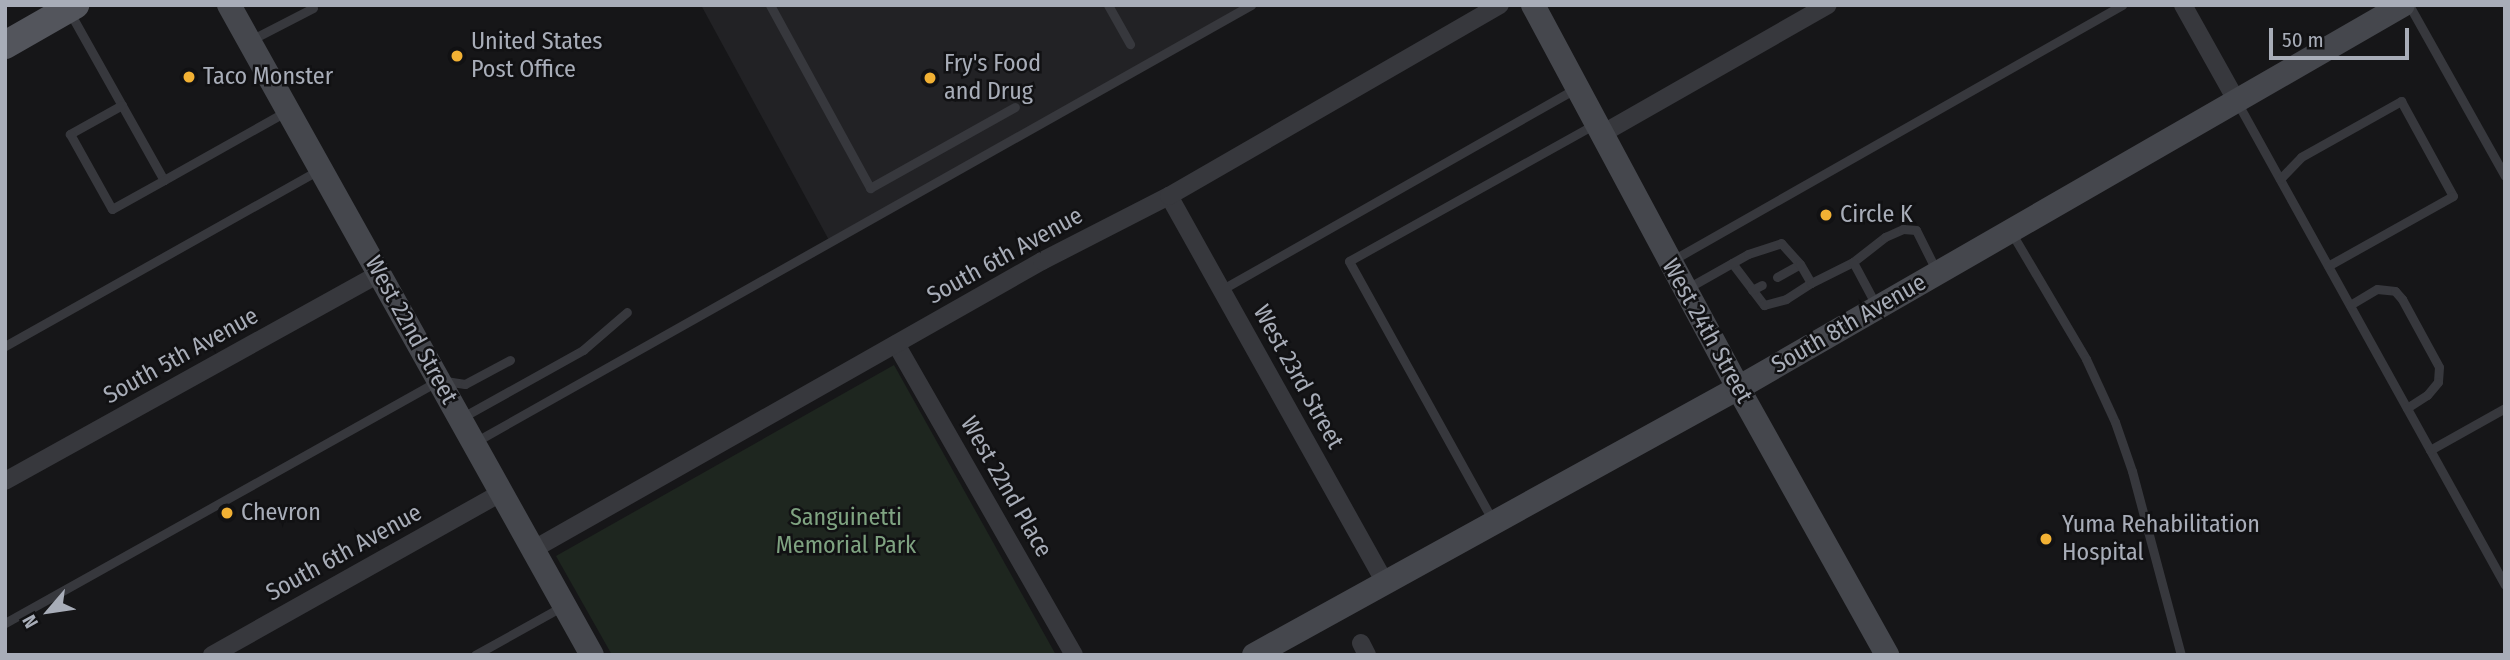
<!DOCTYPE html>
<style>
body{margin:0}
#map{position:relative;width:2510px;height:660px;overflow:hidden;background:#161618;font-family:"Fira Sans Condensed",sans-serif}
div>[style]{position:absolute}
.built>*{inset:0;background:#222225}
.green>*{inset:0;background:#1e261f}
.lane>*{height:9px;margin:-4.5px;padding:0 4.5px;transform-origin:4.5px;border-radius:4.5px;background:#37383d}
.street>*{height:18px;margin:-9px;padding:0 9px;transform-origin:9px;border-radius:9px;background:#37383d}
.secondary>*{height:24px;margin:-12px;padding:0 12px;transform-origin:12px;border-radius:12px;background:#45474d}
.primary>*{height:28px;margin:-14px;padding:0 14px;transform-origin:14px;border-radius:14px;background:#53555c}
.dots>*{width:19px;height:19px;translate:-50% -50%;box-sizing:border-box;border:4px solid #111113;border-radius:50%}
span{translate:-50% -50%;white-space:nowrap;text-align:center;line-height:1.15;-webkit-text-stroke:5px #111113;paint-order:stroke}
.poi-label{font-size:24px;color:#a8adb8}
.left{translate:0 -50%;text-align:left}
.street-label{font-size:24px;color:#a8adb8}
.park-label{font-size:24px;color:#7fa381}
.frame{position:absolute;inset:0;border:7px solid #a8adb8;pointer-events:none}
.north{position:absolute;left:14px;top:576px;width:70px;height:70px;-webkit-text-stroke:5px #111113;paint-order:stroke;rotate:241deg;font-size:19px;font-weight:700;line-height:28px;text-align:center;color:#a8adb8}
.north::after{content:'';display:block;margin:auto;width:24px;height:32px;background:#a8adb8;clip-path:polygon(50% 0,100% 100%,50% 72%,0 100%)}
.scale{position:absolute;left:2269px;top:28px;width:140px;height:32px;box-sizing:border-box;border:4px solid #a8adb8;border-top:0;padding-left:9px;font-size:21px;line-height:24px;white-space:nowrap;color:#a8adb8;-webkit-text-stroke:5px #111113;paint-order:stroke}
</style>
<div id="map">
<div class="built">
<div style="clip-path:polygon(701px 5px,1251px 5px,830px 242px)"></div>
</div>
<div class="green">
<div style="clip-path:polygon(894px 365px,1056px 655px,612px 655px,556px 556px)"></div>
</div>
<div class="lane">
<div style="left:770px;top:5px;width:209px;rotate:61.3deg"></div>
<div style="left:870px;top:188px;width:166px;rotate:-29.2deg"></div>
<div style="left:1108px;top:5px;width:45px;rotate:60.6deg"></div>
<div style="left:2409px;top:5px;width:196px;rotate:60.7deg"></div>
<div style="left:69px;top:11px;width:194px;rotate:60.7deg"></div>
<div style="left:164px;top:180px;width:141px;rotate:-29.3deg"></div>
<div style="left:249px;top:41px;width:72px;rotate:-27.3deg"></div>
<div style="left:2237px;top:102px;width:552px;rotate:60.98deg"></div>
<div style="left:122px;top:105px;width:60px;rotate:150.9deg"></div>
<div style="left:70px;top:134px;width:86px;rotate:60.8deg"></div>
<div style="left:112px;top:209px;width:60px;rotate:-29.1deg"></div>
<div style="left:2280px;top:179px;width:30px;rotate:-46deg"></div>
<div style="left:2301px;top:157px;width:115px;rotate:-29.2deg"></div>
<div style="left:2401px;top:101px;width:108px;rotate:61.3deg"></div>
<div style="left:2453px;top:196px;width:143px;rotate:150.8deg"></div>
<div style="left:2011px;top:232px;width:147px;rotate:59.4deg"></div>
<div style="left:2086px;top:359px;width:69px;rotate:65.3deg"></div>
<div style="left:2115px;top:422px;width:52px;rotate:70.9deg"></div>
<div style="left:2132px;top:471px;width:190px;rotate:75.1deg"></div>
<div style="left:1671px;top:261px;width:519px;rotate:-29.58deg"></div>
<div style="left:1853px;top:262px;width:41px;rotate:-38deg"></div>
<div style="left:1885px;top:237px;width:20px;rotate:-24deg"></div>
<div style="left:1903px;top:229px;width:13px;rotate:4deg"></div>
<div style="left:1916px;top:230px;width:47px;rotate:63.4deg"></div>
<div style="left:1732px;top:263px;width:53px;rotate:52.7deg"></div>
<div style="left:1764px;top:305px;width:23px;rotate:-15deg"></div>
<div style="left:1786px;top:299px;width:30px;rotate:-33deg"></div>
<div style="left:1777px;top:277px;width:26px;rotate:-29deg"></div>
<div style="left:1686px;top:289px;width:71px;rotate:-29.4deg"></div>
<div style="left:1748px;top:254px;width:35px;rotate:-18deg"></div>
<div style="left:1781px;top:243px;width:28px;rotate:48deg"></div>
<div style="left:1800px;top:264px;width:22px;rotate:60deg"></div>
<div style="left:1811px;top:283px;width:47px;rotate:-26.6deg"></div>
<div style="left:1853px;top:262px;width:51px;rotate:61.9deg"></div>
<div style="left:1221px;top:290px;width:407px;rotate:-29.6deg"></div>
<div style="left:1752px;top:290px;width:11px;rotate:-27deg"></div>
<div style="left:2350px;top:305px;width:31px;rotate:-31deg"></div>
<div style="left:2377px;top:289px;width:18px;rotate:6deg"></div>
<div style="left:2395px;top:291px;width:11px;rotate:49deg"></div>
<div style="left:2402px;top:299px;width:77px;rotate:61.4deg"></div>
<div style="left:2439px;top:367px;width:15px;rotate:94deg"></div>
<div style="left:2438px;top:382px;width:17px;rotate:130deg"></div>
<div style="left:2427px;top:395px;width:24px;rotate:147deg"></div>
<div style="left:5px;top:346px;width:361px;rotate:-29.3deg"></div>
<div style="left:461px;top:418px;width:140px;rotate:-29.1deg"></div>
<div style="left:583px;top:350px;width:58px;rotate:-40.8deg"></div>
<div style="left:475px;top:442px;width:891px;rotate:-29.39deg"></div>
<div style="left:2430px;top:450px;width:86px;rotate:-29.2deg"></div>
<div style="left:1493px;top:521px;width:297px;rotate:-119deg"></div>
<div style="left:1349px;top:261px;width:282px;rotate:-29.1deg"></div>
<div style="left:5px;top:623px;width:497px;rotate:-29.2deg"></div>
<div style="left:439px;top:380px;width:26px;rotate:9deg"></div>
<div style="left:465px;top:384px;width:51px;rotate:-28.1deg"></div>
<div style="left:475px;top:655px;width:101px;rotate:-29.1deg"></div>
</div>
<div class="street">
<div style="left:2183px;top:5px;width:109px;rotate:60.8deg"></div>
<div style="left:1600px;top:135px;width:262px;rotate:-29.7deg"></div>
<div style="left:1169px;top:196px;width:442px;rotate:60.8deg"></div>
<div style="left:896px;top:344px;width:358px;rotate:60.2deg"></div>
<div style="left:5px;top:481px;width:429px;rotate:-29deg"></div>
<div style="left:534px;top:549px;width:584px;rotate:-29.55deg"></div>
<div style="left:1042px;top:261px;width:143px;rotate:-27.1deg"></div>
<div style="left:1169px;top:196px;width:382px;rotate:-30deg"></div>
<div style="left:1361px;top:643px;width:13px;rotate:63deg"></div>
<div style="left:212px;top:655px;width:331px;rotate:-29.3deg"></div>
</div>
<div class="secondary">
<div style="left:229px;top:5px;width:744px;rotate:60.82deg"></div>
<div style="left:1533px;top:5px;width:434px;rotate:61.8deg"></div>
<div style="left:1738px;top:388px;width:306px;rotate:60.8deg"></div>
<div style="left:1254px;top:655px;width:553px;rotate:-28.88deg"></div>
<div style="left:1738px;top:388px;width:767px;rotate:-29.94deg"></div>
</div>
<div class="primary">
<div style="left:5px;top:45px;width:81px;rotate:-29.7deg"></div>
</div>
<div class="dots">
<div style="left:457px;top:56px;background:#f2b134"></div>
<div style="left:189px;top:77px;background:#f2b134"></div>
<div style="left:930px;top:78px;background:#f2b134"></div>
<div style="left:1826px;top:215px;background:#f2b134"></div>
<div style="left:227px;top:513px;background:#f2b134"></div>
<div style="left:2046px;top:539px;background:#f2b134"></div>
</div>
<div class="poi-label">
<span class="left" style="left:471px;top:56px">United States<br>Post Office</span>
<span class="left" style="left:944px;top:78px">Fry's Food<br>and Drug</span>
<span class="left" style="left:203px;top:77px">Taco Monster</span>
<span class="left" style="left:1840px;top:215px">Circle K</span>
<span class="left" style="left:241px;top:513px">Chevron</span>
<span class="left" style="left:2062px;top:539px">Yuma Rehabilitation<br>Hospital</span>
</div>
<div class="street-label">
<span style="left:1005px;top:256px;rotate:-29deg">South 6th Avenue</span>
<span style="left:1849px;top:324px;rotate:-30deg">South 8th Avenue</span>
<span style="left:411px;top:330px;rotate:61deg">West 22nd Street</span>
<span style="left:1707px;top:331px;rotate:61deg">West 24th Street</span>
<span style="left:181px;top:356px;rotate:-29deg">South 5th Avenue</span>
<span style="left:1298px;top:377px;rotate:61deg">West 23rd Street</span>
<span style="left:1006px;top:487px;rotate:60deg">West 22nd Place</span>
<span style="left:344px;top:553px;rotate:-29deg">South 6th Avenue</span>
</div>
<div class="park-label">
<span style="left:846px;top:532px">Sanguinetti<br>Memorial Park</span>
</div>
<div class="frame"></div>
<div class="north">N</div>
<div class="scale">50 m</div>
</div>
